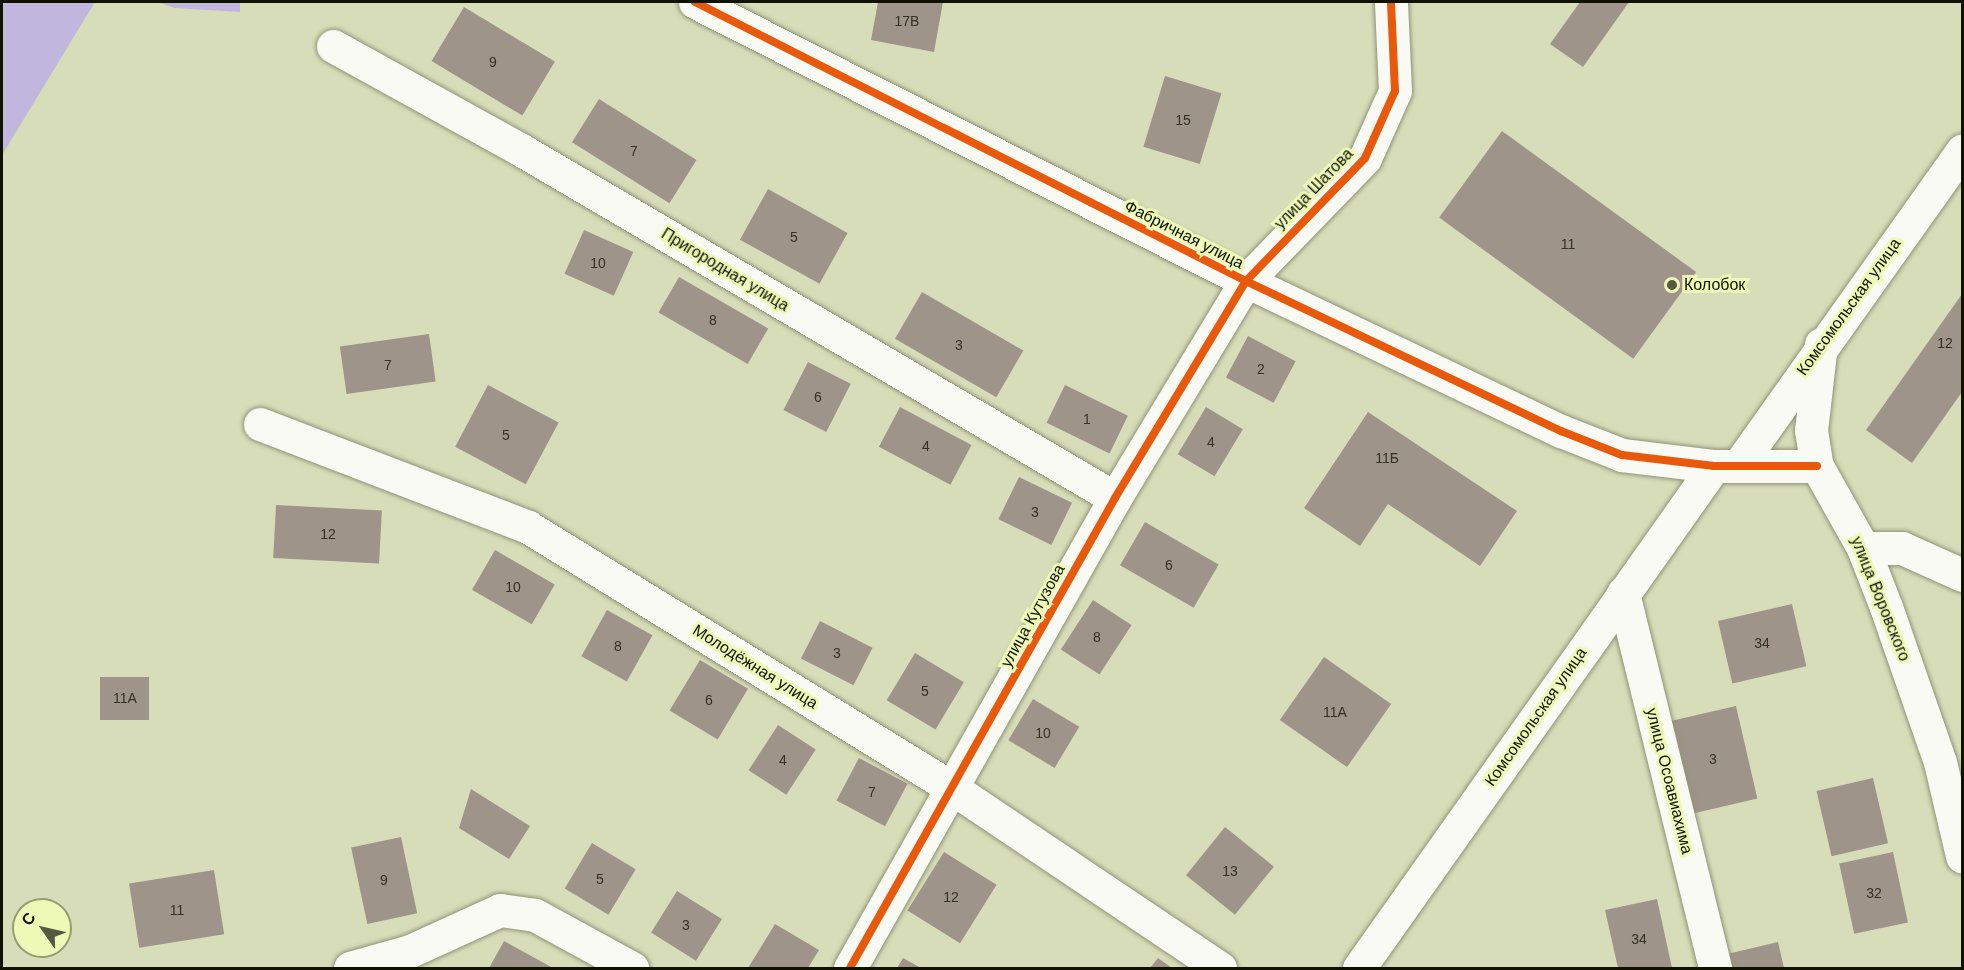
<!DOCTYPE html>
<meta charset="utf-8">
<style>
body{margin:0}
#map{position:relative;width:1964px;height:970px;overflow:hidden;background:#d8ddb9;font-family:Arial,sans-serif}
div>[style]{position:absolute}
.water>*{inset:0;background:#c1b6dd}
.building>*{inset:0;background:#9f948a;transform-origin:0 0}
.roads{filter:drop-shadow(0 0 2px #909478) drop-shadow(0 0 2px #909478)}
.minor>*{height:33px;margin:-16.5px;padding:0 16.5px;transform-origin:16.5px;border-radius:16.5px;background:#f9faf4}
.cycleway>*{height:8px;margin:-4px;padding:0 4px;transform-origin:4px;border-radius:4px;background:#e8590c}
.dots>*{width:16px;height:16px;translate:-50% -50%;box-sizing:border-box;border:3px solid #eff9b7;border-radius:50%}
span{translate:-50% -50%;white-space:nowrap;text-align:center;line-height:1.15;-webkit-text-stroke:6px #eff9b7;paint-order:stroke}
.number-label{font-size:14px;color:#343222}
.number-label span{-webkit-text-stroke-width:0}
.street-label{font-size:16px;color:#101200}
.poi-label{font-size:16px;color:#101200}
.left{translate:0 -50%;text-align:left}
.frame{position:absolute;inset:0;border:3px solid #101200;pointer-events:none}
.north{position:absolute;left:12px;top:898px;width:60px;height:60px;box-sizing:border-box;background:#eff9b7;border:2px solid #969d6e;border-radius:50%;rotate:304deg;font-size:16px;font-weight:700;line-height:24px;text-align:center;color:#101200}
.north::after{content:'';display:block;margin:auto;width:21px;height:27px;background:#565941;clip-path:polygon(50% 0,100% 100%,50% 72%,0 100%)}
</style>
<div id="map">
<div class="water">
<div style="clip-path:polygon(2px 2px,95px 2px,2px 155px)"></div>
<div style="clip-path:polygon(157px 2px,240px 2px,240px 12px,175px 8px)"></div>
</div>
<div class="building">
<div style="clip-path:polygon(878px 2px,943px 2px,934px 52px,871px 40px)"></div>
<div style="clip-path:polygon(1580px 2px,1629px 2px,1583px 67px,1550px 44px)"></div>
<div style="left:464px;top:7px;width:106px;height:63px;rotate:31deg"></div>
<div style="left:1165px;top:76px;width:59px;height:74px;rotate:17deg"></div>
<div style="left:599px;top:99px;width:115px;height:51px;rotate:32deg"></div>
<div style="left:1502px;top:131px;width:240px;height:107px;rotate:36deg"></div>
<div style="left:768px;top:189px;width:91px;height:58px;rotate:29deg"></div>
<div style="left:584px;top:230px;width:54px;height:48px;rotate:24deg"></div>
<div style="left:679px;top:277px;width:103px;height:41px;rotate:30deg"></div>
<div style="left:922px;top:292px;width:117px;height:54px;rotate:30deg"></div>
<div style="clip-path:polygon(1962px 294px,1962px 392px,1912px 463px,1866px 430px)"></div>
<div style="left:429px;top:334px;width:48px;height:90px;rotate:82deg"></div>
<div style="left:1248px;top:336px;width:54px;height:47px;rotate:28deg"></div>
<div style="left:808px;top:362px;width:48px;height:54px;rotate:27deg"></div>
<div style="left:488px;top:385px;width:80px;height:70px;rotate:28deg"></div>
<div style="left:1065px;top:385px;width:70px;height:42px;rotate:26deg"></div>
<div style="left:900px;top:407px;width:81px;height:45px;rotate:28deg"></div>
<div style="left:1206px;top:407px;width:43px;height:55px;rotate:31deg"></div>
<div style="clip-path:polygon(1368px 412px,1517px 511px,1480px 566px,1388px 504px,1360px 546px,1304px 508px)"></div>
<div style="left:1019px;top:477px;width:59px;height:47px;rotate:26deg"></div>
<div style="left:276px;top:505px;width:106px;height:53px;rotate:3deg"></div>
<div style="left:1145px;top:522px;width:85px;height:50px;rotate:30deg"></div>
<div style="left:495px;top:550px;width:69px;height:46px;rotate:30deg"></div>
<div style="left:1093px;top:600px;width:46px;height:59px;rotate:33deg"></div>
<div style="left:1792px;top:604px;width:64px;height:76px;rotate:77deg"></div>
<div style="left:607px;top:610px;width:52px;height:53px;rotate:29deg"></div>
<div style="left:820px;top:621px;width:59px;height:42px;rotate:27deg"></div>
<div style="left:915px;top:653px;width:57px;height:55px;rotate:31deg"></div>
<div style="left:1324px;top:657px;width:82px;height:77px;rotate:35deg"></div>
<div style="left:700px;top:660px;width:56px;height:59px;rotate:31deg"></div>
<div style="left:100px;top:677px;width:49px;height:43px"></div>
<div style="left:1033px;top:699px;width:54px;height:48px;rotate:31deg"></div>
<div style="left:1736px;top:706px;width:95px;height:67px;rotate:77deg"></div>
<div style="left:778px;top:725px;width:45px;height:54px;rotate:33deg"></div>
<div style="left:859px;top:758px;width:55px;height:48px;rotate:28deg"></div>
<div style="left:1873px;top:778px;width:67px;height:58px;rotate:77deg"></div>
<div style="clip-path:polygon(471px 789px,530px 826px,509px 859px,459px 828px)"></div>
<div style="left:1225px;top:827px;width:63px;height:62px;rotate:39deg"></div>
<div style="left:401px;top:837px;width:78px;height:51px;rotate:78deg"></div>
<div style="left:592px;top:843px;width:51px;height:53px;rotate:31deg"></div>
<div style="left:944px;top:852px;width:62px;height:69px;rotate:32deg"></div>
<div style="left:1893px;top:852px;width:72px;height:55px;rotate:78deg"></div>
<div style="left:214px;top:870px;width:65px;height:86px;rotate:81deg"></div>
<div style="left:677px;top:891px;width:53px;height:49px;rotate:32deg"></div>
<div style="clip-path:polygon(1657px 899px,1672px 968px,1618px 968px,1605px 910px)"></div>
<div style="clip-path:polygon(775px 924px,819px 950px,808px 968px,748px 968px)"></div>
<div style="clip-path:polygon(504px 941px,553px 968px,489px 968px)"></div>
<div style="clip-path:polygon(1778px 942px,1784px 968px,1726px 968px,1723px 955px)"></div>
<div style="clip-path:polygon(903px 958px,921px 968px,897px 968px)"></div>
<div style="clip-path:polygon(1158px 958px,1172px 968px,1150px 968px)"></div>
</div>
<div class="roads">
<div class="minor">
<div style="left:695px;top:2px;width:618px;rotate:26.86deg"></div>
<div style="left:1246px;top:281px;width:349px;rotate:25.5deg"></div>
<div style="left:1561px;top:431px;width:66px;rotate:21.5deg"></div>
<div style="left:1622px;top:455px;width:93px;rotate:6.8deg"></div>
<div style="left:1714px;top:466px;width:103px"></div>
<div style="left:333px;top:46px;width:217px;rotate:28.9deg"></div>
<div style="left:523px;top:151px;width:686px;rotate:30.38deg"></div>
<div style="left:1821px;top:344px;width:87px;rotate:96.6deg"></div>
<div style="left:1811px;top:430px;width:36px;rotate:81deg"></div>
<div style="left:1817px;top:466px;width:94px;rotate:60.7deg"></div>
<div style="left:1863px;top:548px;width:63px;rotate:68.7deg"></div>
<div style="left:1886px;top:607px;width:164px;rotate:70.8deg"></div>
<div style="left:1940px;top:762px;width:97px;rotate:76.8deg"></div>
<div style="left:260px;top:424px;width:287px;rotate:21deg"></div>
<div style="left:528px;top:527px;width:498px;rotate:31.6deg"></div>
<div style="left:952px;top:788px;width:323px;rotate:33.9deg"></div>
<div style="left:1738px;top:466px;width:387px;rotate:-54.6deg"></div>
<div style="left:1863px;top:548px;width:39px"></div>
<div style="left:1902px;top:548px;width:66px;rotate:24.2deg"></div>
<div style="left:1623px;top:593px;width:386px;rotate:76.2deg"></div>
<div style="left:350px;top:968px;width:62px;rotate:-15.8deg"></div>
<div style="left:410px;top:951px;width:99px;rotate:-24.5deg"></div>
<div style="left:500px;top:910px;width:35px;rotate:8deg"></div>
<div style="left:535px;top:915px;width:111px;rotate:28.7deg"></div>
<div style="left:850px;top:968px;width:540px;rotate:-60.58deg"></div>
<div style="left:1115px;top:498px;width:253px;rotate:-58.9deg"></div>
<div style="left:1246px;top:281px;width:171px;rotate:-45.9deg"></div>
<div style="left:1365px;top:158px;width:73px;rotate:-65.9deg"></div>
<div style="left:1395px;top:91px;width:89px;rotate:-92.6deg"></div>
<div style="left:1359px;top:968px;width:615px;rotate:-54.73deg"></div>
</div>
</div>
<div class="cycleway">
<div style="left:695px;top:2px;width:618px;rotate:26.86deg"></div>
<div style="left:1246px;top:281px;width:349px;rotate:25.5deg"></div>
<div style="left:1561px;top:431px;width:66px;rotate:21.5deg"></div>
<div style="left:1622px;top:455px;width:93px;rotate:6.8deg"></div>
<div style="left:1714px;top:466px;width:103px"></div>
<div style="left:850px;top:968px;width:540px;rotate:-60.58deg"></div>
<div style="left:1115px;top:498px;width:253px;rotate:-58.9deg"></div>
<div style="left:1246px;top:281px;width:171px;rotate:-45.9deg"></div>
<div style="left:1365px;top:158px;width:73px;rotate:-65.9deg"></div>
<div style="left:1395px;top:91px;width:89px;rotate:-92.6deg"></div>
</div>
<div class="dots">
<div style="left:1672px;top:285px;background:#565941"></div>
</div>
<div class="number-label">
<span style="left:907px;top:21px">17В</span>
<span style="left:493px;top:62px">9</span>
<span style="left:1183px;top:120px">15</span>
<span style="left:634px;top:151px">7</span>
<span style="left:794px;top:237px">5</span>
<span style="left:1568px;top:244px">11</span>
<span style="left:598px;top:263px">10</span>
<span style="left:713px;top:320px">8</span>
<span style="left:1945px;top:343px">12</span>
<span style="left:959px;top:345px">3</span>
<span style="left:388px;top:365px">7</span>
<span style="left:1261px;top:369px">2</span>
<span style="left:818px;top:397px">6</span>
<span style="left:1087px;top:419px">1</span>
<span style="left:506px;top:435px">5</span>
<span style="left:1211px;top:442px">4</span>
<span style="left:926px;top:446px">4</span>
<span style="left:1387px;top:458px">11Б</span>
<span style="left:1035px;top:512px">3</span>
<span style="left:328px;top:534px">12</span>
<span style="left:1169px;top:565px">6</span>
<span style="left:513px;top:587px">10</span>
<span style="left:1097px;top:637px">8</span>
<span style="left:1762px;top:643px">34</span>
<span style="left:618px;top:646px">8</span>
<span style="left:837px;top:653px">3</span>
<span style="left:925px;top:691px">5</span>
<span style="left:125px;top:698px">11А</span>
<span style="left:709px;top:700px">6</span>
<span style="left:1335px;top:712px">11А</span>
<span style="left:1043px;top:733px">10</span>
<span style="left:1713px;top:759px">3</span>
<span style="left:783px;top:760px">4</span>
<span style="left:872px;top:792px">7</span>
<span style="left:1230px;top:871px">13</span>
<span style="left:600px;top:879px">5</span>
<span style="left:384px;top:880px">9</span>
<span style="left:1874px;top:893px">32</span>
<span style="left:951px;top:897px">12</span>
<span style="left:177px;top:910px">11</span>
<span style="left:686px;top:925px">3</span>
<span style="left:1639px;top:939px">34</span>
</div>
<div class="street-label">
<span style="left:1314px;top:189px;rotate:-46deg">улица Шатова</span>
<span style="left:1184px;top:235px;rotate:27deg">Фабричная улица</span>
<span style="left:725px;top:270px;rotate:31deg">Пригородная улица</span>
<span style="left:1849px;top:307px;rotate:-54deg">Комсомольская улица</span>
<span style="left:1880px;top:599px;rotate:68deg">улица Воровского</span>
<span style="left:1033px;top:616px;rotate:-61deg">улица Кутузова</span>
<span style="left:755px;top:667px;rotate:32deg">Молодёжная улица</span>
<span style="left:1536px;top:717px;rotate:-55deg">Комсомольская улица</span>
<span style="left:1669px;top:781px;rotate:76deg">улица Осоавиахима</span>
</div>
<div class="poi-label">
<span class="left" style="left:1684px;top:285px">Колобок</span>
</div>
<div class="frame"></div>
<div class="north">С</div>
</div>
